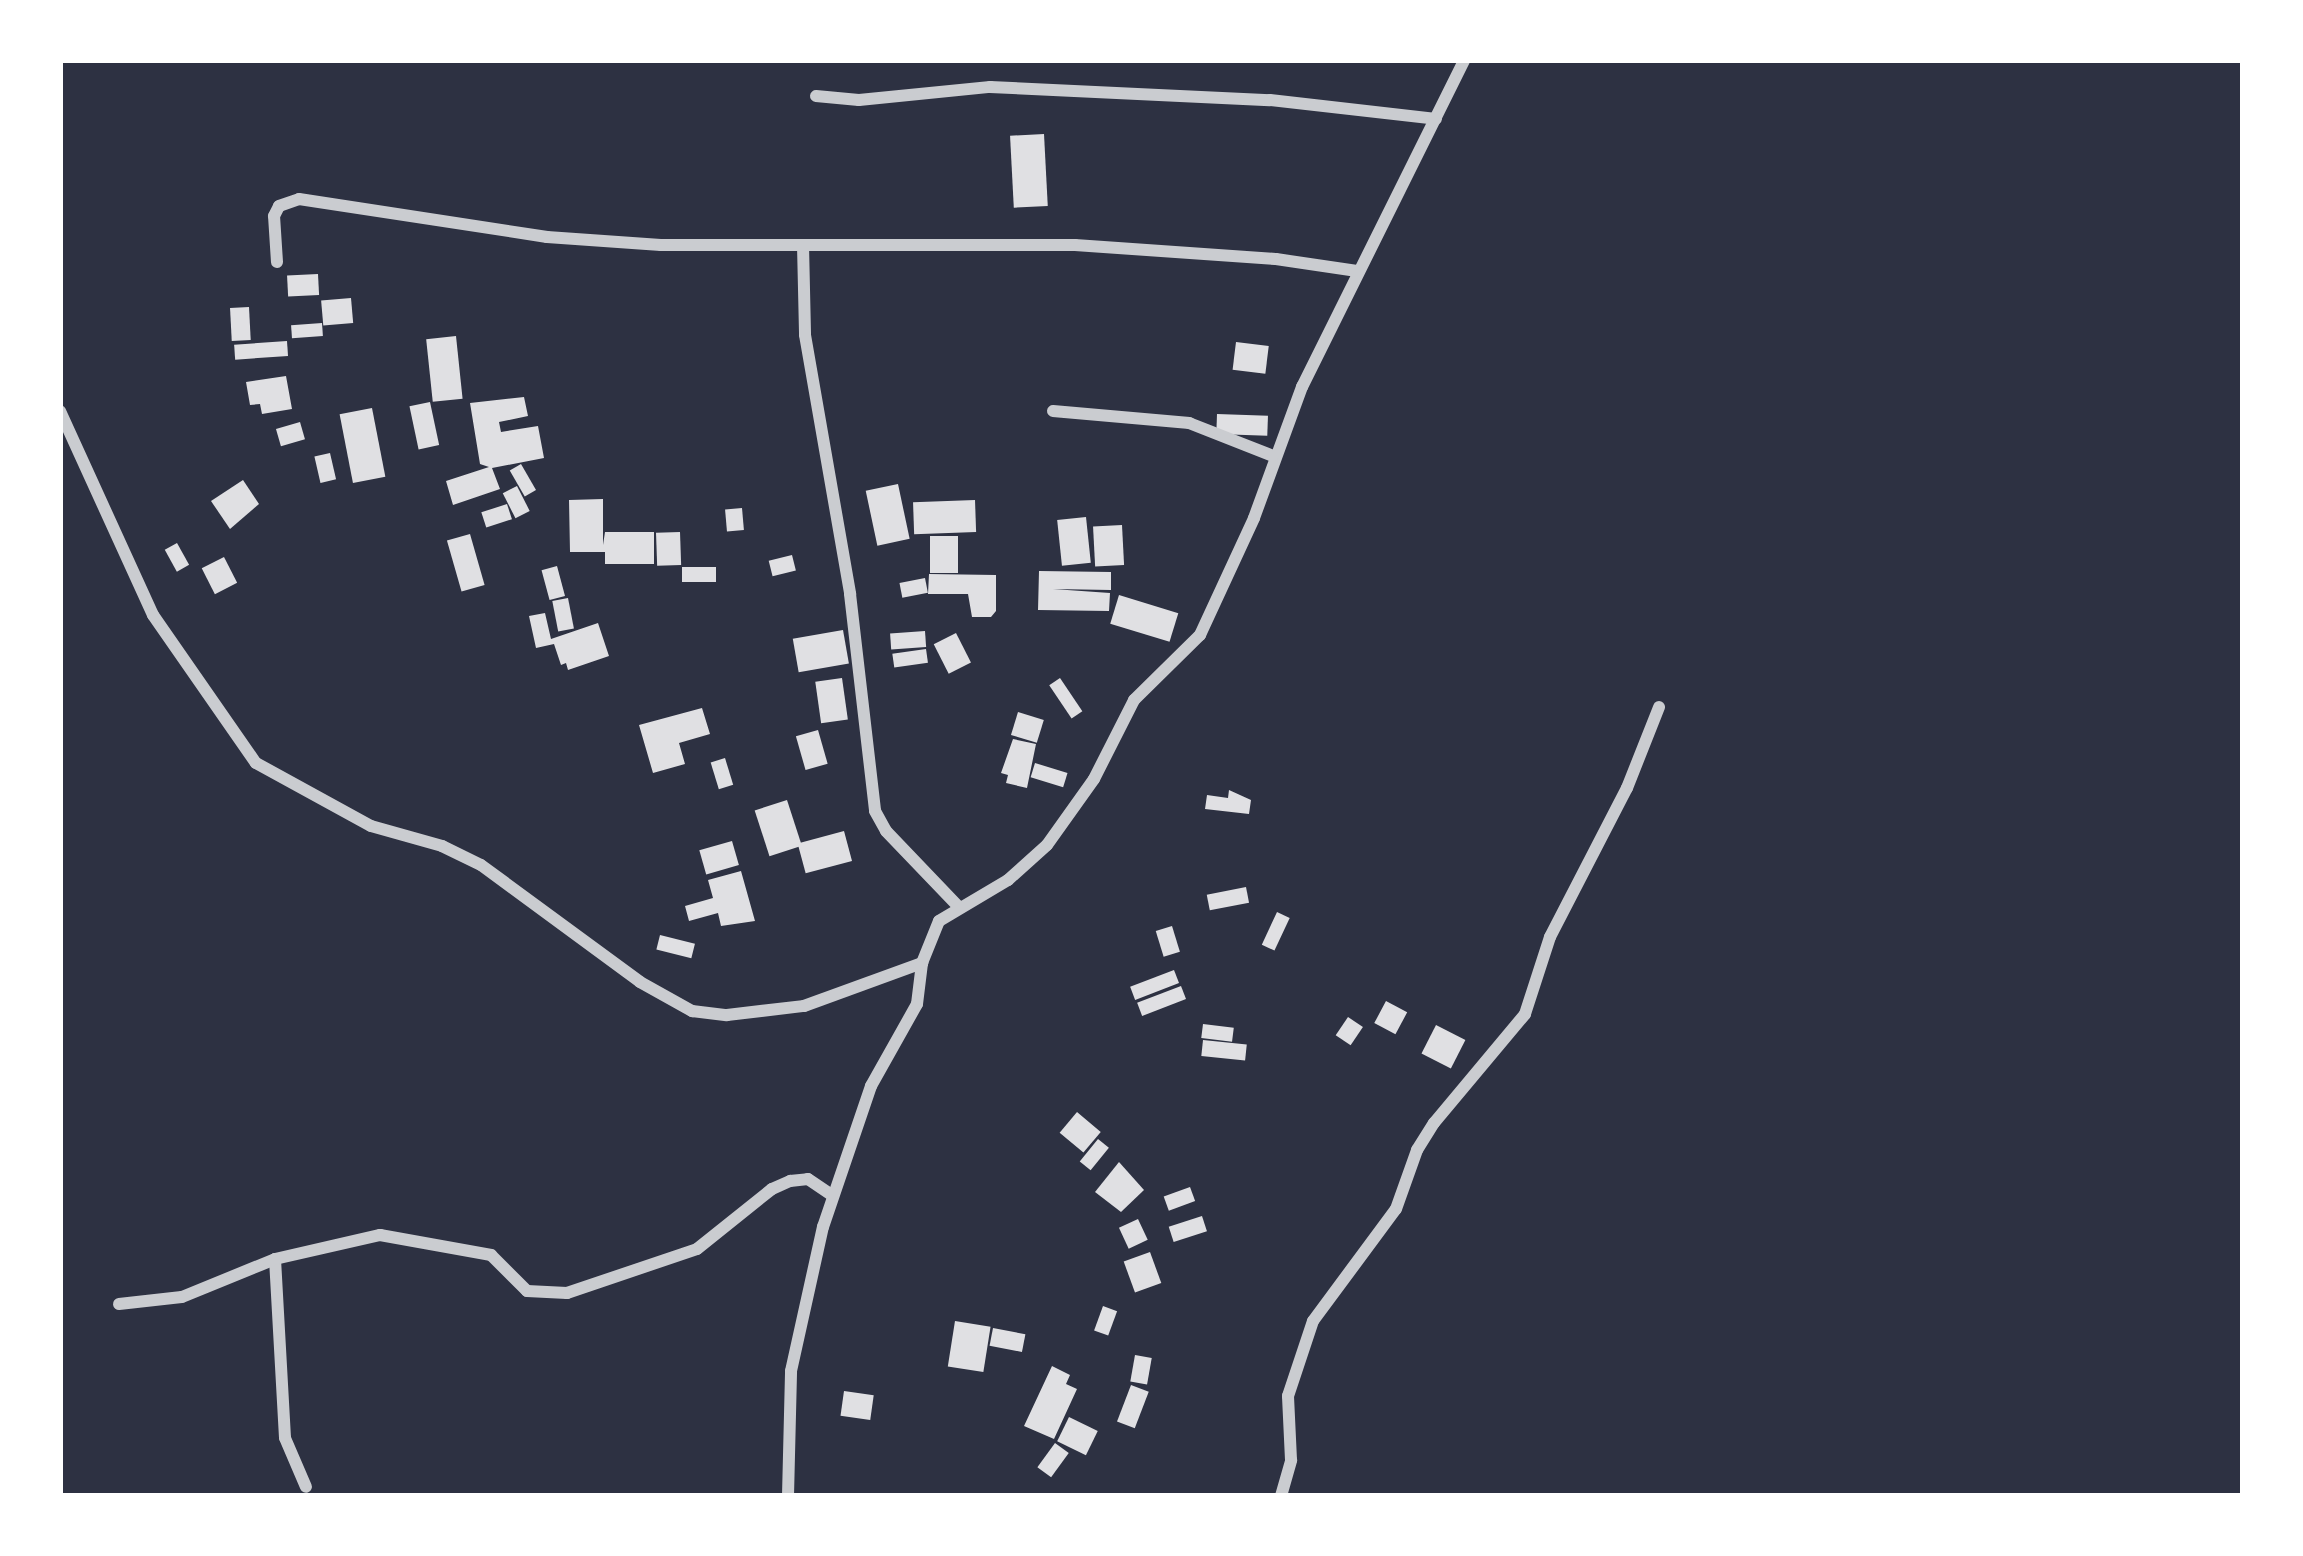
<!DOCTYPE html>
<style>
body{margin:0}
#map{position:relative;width:2303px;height:1556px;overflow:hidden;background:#2d3142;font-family:"Open Sans",sans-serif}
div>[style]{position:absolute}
.building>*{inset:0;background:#e0e0e3;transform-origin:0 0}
.minor>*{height:12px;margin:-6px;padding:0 6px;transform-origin:6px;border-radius:6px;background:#caccd0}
span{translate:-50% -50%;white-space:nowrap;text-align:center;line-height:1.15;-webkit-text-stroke:12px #fff;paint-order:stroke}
.frame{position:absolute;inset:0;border:63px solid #fff;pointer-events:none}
</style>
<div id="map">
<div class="building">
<div style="left:1044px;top:134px;width:72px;height:34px;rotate:87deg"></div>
<div style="left:318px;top:274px;width:21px;height:31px;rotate:87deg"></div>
<div style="left:351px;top:298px;width:25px;height:30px;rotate:85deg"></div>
<div style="left:249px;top:307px;width:33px;height:19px;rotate:87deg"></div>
<div style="left:322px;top:323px;width:13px;height:31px;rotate:86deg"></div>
<div style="left:456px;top:336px;width:63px;height:30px;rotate:84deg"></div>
<div style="left:287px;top:341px;width:15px;height:53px;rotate:86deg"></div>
<div style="left:1236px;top:342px;width:33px;height:28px;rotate:7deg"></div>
<div style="clip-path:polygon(286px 376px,292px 409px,262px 414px,260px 404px,250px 405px,246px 382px)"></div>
<div style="clip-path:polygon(524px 397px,528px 416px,499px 422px,501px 432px,538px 426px,544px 458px,492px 468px,500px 489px,453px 505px,446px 481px,489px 467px,480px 464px,470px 403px)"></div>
<div style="left:430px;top:402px;width:44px;height:21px;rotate:78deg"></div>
<div style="left:372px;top:408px;width:70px;height:33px;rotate:79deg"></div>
<div style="left:1217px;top:414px;width:51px;height:20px;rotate:2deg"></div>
<div style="left:300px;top:422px;width:18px;height:25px;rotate:74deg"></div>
<div style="left:330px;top:453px;width:27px;height:16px;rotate:77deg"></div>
<div style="left:521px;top:464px;width:30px;height:13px;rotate:60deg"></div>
<div style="clip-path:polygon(243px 480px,259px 504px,230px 529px,211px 501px)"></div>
<div style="left:898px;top:484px;width:56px;height:33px;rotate:78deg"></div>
<div style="left:517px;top:486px;width:28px;height:16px;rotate:63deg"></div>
<div style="clip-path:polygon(603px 499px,603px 545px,605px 532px,654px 532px,654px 564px,605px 564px,605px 552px,570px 552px,569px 500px)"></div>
<div style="left:975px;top:500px;width:32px;height:62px;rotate:88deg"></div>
<div style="left:507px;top:504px;width:16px;height:27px;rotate:72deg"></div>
<div style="left:742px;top:508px;width:22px;height:17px;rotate:85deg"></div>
<div style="left:1086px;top:517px;width:46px;height:29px;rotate:84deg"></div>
<div style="left:1122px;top:525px;width:40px;height:29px;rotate:87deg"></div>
<div style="left:680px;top:532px;width:33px;height:24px;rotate:88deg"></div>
<div style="left:470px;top:534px;width:53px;height:24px;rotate:74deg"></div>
<div style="left:930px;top:536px;width:28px;height:37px"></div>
<div style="left:177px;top:543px;width:25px;height:14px;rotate:61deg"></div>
<div style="left:792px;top:555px;width:16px;height:24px;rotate:76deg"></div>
<div style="left:224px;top:557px;width:29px;height:25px;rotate:63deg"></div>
<div style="left:557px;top:566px;width:31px;height:16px;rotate:75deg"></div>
<div style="left:716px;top:567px;width:15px;height:34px;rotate:90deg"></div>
<div style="clip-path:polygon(1039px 571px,1111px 572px,1111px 590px,1053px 589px,1110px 593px,1109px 611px,1038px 610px)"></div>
<div style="clip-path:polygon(929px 574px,996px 575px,996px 611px,991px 617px,972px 617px,968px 594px,928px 594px)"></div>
<div style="left:925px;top:578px;width:15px;height:26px;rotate:79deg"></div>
<div style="left:1119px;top:595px;width:62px;height:30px;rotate:17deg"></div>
<div style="left:568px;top:598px;width:31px;height:16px;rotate:79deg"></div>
<div style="clip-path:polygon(545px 613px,551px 639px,598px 623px,609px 656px,568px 670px,566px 663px,561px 665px,554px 644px,536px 648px,529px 616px)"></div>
<div style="left:843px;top:630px;width:34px;height:51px;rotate:80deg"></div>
<div style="left:925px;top:631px;width:16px;height:35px;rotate:86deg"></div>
<div style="left:956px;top:633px;width:33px;height:25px;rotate:63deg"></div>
<div style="left:926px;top:649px;width:14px;height:34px;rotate:82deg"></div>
<div style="left:842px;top:678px;width:42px;height:27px;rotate:82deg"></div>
<div style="left:1060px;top:678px;width:40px;height:13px;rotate:56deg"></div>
<div style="clip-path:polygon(702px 708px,710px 734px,679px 743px,685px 764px,653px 773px,639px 725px)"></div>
<div style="left:1018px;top:712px;width:27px;height:24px;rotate:17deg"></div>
<div style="left:818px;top:730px;width:35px;height:23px;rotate:74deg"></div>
<div style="clip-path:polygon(1013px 739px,1036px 744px,1027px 788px,1006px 783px,1008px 775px,1001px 773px)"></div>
<div style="left:725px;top:758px;width:28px;height:15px;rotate:73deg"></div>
<div style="left:1035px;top:763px;width:34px;height:15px;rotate:17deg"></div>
<div style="clip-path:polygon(1229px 790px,1251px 800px,1249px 814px,1205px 809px,1207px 795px,1228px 798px)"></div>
<div style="left:787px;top:800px;width:48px;height:34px;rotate:72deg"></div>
<div style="left:844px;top:831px;width:31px;height:48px;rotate:75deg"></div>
<div style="left:732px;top:841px;width:25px;height:34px;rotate:74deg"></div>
<div style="clip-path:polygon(741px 871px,755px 921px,721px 926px,718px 913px,689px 921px,685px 906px,713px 898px,708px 880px)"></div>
<div style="left:1246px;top:887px;width:16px;height:40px;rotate:79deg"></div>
<div style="left:1277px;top:912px;width:14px;height:36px;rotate:25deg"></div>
<div style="left:1172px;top:926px;width:27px;height:17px;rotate:73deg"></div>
<div style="left:660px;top:935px;width:36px;height:15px;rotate:14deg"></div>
<div style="left:1174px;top:970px;width:14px;height:47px;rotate:69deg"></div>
<div style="left:1181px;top:986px;width:14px;height:47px;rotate:69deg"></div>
<div style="left:1386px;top:1001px;width:24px;height:25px;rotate:28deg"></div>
<div style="left:1348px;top:1017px;width:18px;height:22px;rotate:34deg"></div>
<div style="left:1203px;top:1024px;width:31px;height:14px;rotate:7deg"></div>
<div style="left:1436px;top:1025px;width:33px;height:32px;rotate:27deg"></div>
<div style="left:1203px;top:1040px;width:44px;height:16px;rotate:6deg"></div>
<div style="left:1077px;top:1112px;width:31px;height:27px;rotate:40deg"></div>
<div style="left:1098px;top:1139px;width:14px;height:29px;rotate:39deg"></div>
<div style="clip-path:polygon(1119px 1162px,1144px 1190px,1121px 1212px,1095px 1192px)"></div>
<div style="left:1190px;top:1187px;width:15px;height:28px;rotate:70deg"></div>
<div style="left:1202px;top:1216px;width:16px;height:35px;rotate:72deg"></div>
<div style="left:1138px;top:1219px;width:23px;height:21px;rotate:65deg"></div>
<div style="left:1150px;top:1252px;width:33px;height:28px;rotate:70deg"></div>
<div style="left:1103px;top:1306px;width:15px;height:26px;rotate:20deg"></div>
<div style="left:955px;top:1321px;width:36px;height:46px;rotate:9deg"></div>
<div style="left:993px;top:1328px;width:33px;height:18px;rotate:11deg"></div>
<div style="left:1135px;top:1355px;width:17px;height:27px;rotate:10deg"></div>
<div style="clip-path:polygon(1052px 1366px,1070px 1375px,1066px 1384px,1077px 1389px,1054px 1439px,1024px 1426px)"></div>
<div style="left:1131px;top:1385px;width:19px;height:39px;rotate:21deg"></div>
<div style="left:844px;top:1391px;width:30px;height:25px;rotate:8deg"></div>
<div style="left:1069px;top:1417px;width:32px;height:27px;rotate:26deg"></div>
<div style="left:1055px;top:1443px;width:17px;height:30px;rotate:36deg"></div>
</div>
<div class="minor">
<div style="left:816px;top:96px;width:43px;rotate:5.3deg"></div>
<div style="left:859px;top:100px;width:132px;rotate:-5.7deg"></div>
<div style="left:990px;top:87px;width:280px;rotate:2.7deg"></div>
<div style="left:1270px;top:100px;width:167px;rotate:6.5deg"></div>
<div style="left:803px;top:245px;width:90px;rotate:88.7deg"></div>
<div style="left:805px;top:335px;width:263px;rotate:80.1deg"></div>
<div style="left:850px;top:594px;width:218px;rotate:83.4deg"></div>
<div style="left:875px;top:811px;width:23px;rotate:61deg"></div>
<div style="left:886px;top:831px;width:105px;rotate:46.2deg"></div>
<div style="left:277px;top:262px;width:46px;rotate:-93.7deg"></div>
<div style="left:274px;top:216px;width:11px;rotate:-63deg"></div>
<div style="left:279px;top:206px;width:21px;rotate:-19deg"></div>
<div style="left:299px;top:199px;width:251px;rotate:8.7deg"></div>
<div style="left:547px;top:237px;width:114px;rotate:4deg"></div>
<div style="left:661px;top:245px;width:414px"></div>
<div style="left:1075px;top:245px;width:201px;rotate:4deg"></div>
<div style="left:1276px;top:259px;width:82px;rotate:8.4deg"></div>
<div style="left:60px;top:411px;width:224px;rotate:65.5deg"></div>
<div style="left:153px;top:615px;width:180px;rotate:55.2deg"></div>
<div style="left:256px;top:763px;width:131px;rotate:28.7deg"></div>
<div style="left:371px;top:826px;width:74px;rotate:15.7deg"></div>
<div style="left:442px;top:846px;width:43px;rotate:26deg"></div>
<div style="left:481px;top:865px;width:197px;rotate:36.3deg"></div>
<div style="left:640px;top:982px;width:60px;rotate:29.1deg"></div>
<div style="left:692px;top:1011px;width:35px;rotate:7deg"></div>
<div style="left:727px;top:1015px;width:78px;rotate:-6.7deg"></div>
<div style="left:804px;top:1006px;width:126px;rotate:-20deg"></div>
<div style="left:922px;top:963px;width:45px;rotate:-68deg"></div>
<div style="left:939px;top:921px;width:80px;rotate:-30.7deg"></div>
<div style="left:1008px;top:880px;width:52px;rotate:-41.9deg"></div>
<div style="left:1047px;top:845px;width:81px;rotate:-54.5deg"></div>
<div style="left:1094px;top:779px;width:89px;rotate:-63.1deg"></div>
<div style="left:1134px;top:700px;width:93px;rotate:-44.6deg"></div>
<div style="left:1200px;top:635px;width:129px;rotate:-65.2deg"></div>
<div style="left:1254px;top:518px;width:140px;rotate:-69.9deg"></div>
<div style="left:1302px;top:387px;width:365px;rotate:-63.6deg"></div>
<div style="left:1053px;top:411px;width:137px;rotate:5deg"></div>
<div style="left:1189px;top:423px;width:90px;rotate:21.4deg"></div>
<div style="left:275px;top:1259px;width:179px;rotate:86.8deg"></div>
<div style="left:285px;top:1438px;width:53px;rotate:66.8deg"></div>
<div style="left:119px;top:1304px;width:63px;rotate:-6.3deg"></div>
<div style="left:182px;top:1297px;width:100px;rotate:-22.2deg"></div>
<div style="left:275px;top:1259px;width:108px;rotate:-12.9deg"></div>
<div style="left:380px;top:1235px;width:113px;rotate:10.2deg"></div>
<div style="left:491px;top:1255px;width:51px;rotate:45deg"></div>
<div style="left:527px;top:1291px;width:40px;rotate:2.9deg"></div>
<div style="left:567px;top:1293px;width:137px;rotate:-18.7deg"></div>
<div style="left:697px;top:1249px;width:96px;rotate:-38.7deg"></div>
<div style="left:772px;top:1189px;width:20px;rotate:-24deg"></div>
<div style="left:790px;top:1181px;width:18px;rotate:-6deg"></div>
<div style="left:808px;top:1179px;width:29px;rotate:34deg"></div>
<div style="left:788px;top:1496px;width:125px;rotate:-88.6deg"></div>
<div style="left:791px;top:1371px;width:148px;rotate:-77.5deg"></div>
<div style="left:823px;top:1227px;width:149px;rotate:-71.2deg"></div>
<div style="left:871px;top:1086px;width:94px;rotate:-60.7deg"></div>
<div style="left:917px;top:1004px;width:41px;rotate:-83deg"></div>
<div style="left:1281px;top:1496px;width:37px;rotate:-74deg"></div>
<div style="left:1291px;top:1460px;width:64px;rotate:-92.7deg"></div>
<div style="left:1288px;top:1396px;width:79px;rotate:-71.6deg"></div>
<div style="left:1313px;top:1321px;width:139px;rotate:-53.5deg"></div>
<div style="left:1396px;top:1209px;width:63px;rotate:-70.4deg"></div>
<div style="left:1417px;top:1150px;width:32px;rotate:-58deg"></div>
<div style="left:1434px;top:1123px;width:142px;rotate:-50.1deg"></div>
<div style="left:1525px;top:1014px;width:81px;rotate:-72deg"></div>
<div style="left:1550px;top:937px;width:168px;rotate:-62.7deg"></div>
<div style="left:1627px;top:788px;width:87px;rotate:-68.4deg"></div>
</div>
<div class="frame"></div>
</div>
